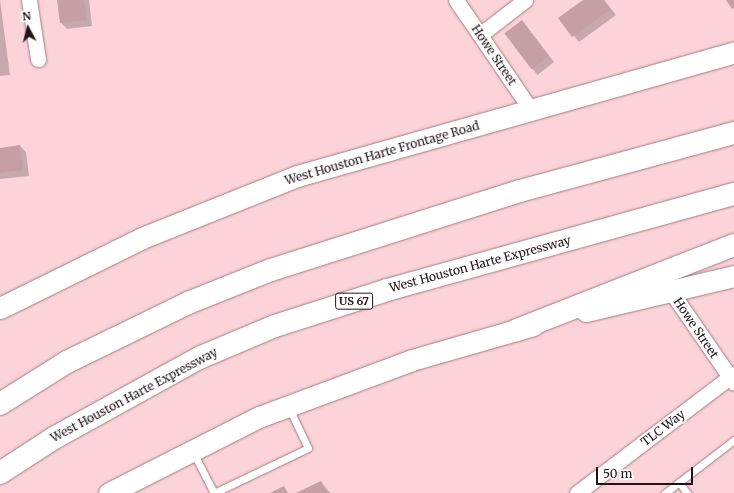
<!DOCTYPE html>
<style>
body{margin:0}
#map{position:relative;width:734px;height:493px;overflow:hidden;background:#fcd3d9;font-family:Merriweather,serif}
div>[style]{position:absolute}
.shadow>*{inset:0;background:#0003;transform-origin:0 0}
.building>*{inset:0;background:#c59fa4;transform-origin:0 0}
.roads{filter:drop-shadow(0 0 1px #a17c81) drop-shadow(0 0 1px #a17c81)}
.service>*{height:7px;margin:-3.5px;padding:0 3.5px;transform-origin:3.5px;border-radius:3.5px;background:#fff}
.minor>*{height:15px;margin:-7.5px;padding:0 7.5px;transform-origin:7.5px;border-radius:7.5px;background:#fff}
.secondary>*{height:21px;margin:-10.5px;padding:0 10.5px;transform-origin:10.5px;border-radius:10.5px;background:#fff}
.motorway>*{height:22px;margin:-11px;padding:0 11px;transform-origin:11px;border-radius:11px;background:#fff}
span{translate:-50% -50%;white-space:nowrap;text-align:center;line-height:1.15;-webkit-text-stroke:4px #fff;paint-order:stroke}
.shield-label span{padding:1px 3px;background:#fff;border:1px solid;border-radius:3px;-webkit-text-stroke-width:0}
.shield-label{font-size:11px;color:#221416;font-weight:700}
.street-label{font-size:12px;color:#221416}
.north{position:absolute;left:8px;top:8px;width:40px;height:40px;-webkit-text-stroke:3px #fff;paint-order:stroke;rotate:353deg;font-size:11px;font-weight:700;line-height:16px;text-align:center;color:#221416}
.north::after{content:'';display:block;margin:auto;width:14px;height:18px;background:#221416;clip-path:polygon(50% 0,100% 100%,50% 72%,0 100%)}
.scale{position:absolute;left:596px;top:467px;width:97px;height:18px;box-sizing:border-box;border:2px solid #221416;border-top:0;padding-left:5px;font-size:12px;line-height:14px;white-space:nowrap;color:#221416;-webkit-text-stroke:3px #fff;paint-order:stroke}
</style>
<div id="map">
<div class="shadow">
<div style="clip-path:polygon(0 0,10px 75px,0 76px)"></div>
<div style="clip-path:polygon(58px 0,89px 0,92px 26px,67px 29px,61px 23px)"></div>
<div style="clip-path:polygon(585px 0,604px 0,616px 15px,579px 42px,560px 19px)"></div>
<div style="left:522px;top:21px;width:52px;height:21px;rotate:52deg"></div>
<div style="clip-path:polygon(20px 146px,26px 152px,29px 176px,0 179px,0 149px)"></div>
<div style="clip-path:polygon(321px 482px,330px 493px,298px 493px)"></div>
</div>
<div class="building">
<div style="clip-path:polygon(57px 0,84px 0,87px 20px,60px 23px)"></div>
<div style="clip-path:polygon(583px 0,604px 0,611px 9px,572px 37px,558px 18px)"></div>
<div style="clip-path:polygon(726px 0,734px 0,734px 8px,732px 9px)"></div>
<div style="left:522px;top:20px;width:45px;height:22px;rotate:53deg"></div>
<div style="clip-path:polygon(20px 145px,23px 170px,0 173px,0 148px)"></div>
<div style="clip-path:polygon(321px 481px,327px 493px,296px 493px)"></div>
<div style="clip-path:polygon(284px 486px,288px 493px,270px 493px)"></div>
</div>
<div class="roads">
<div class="service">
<div style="left:193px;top:452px;width:46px;rotate:62.9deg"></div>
<div style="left:679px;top:482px;width:14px;rotate:54deg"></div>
<div style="left:214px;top:493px;width:104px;rotate:-25.6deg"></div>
<div style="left:308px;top:448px;width:44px;rotate:-115.4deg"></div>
<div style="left:665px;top:493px;width:87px;rotate:-37.5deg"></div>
</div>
<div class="minor">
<div style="left:29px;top:0;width:60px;rotate:81.3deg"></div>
<div style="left:456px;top:0;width:133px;rotate:55.7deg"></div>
<div style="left:481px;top:34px;width:56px;rotate:-37.7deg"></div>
<div style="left:672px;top:293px;width:109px;rotate:55.4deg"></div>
<div style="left:577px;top:493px;width:197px;rotate:-37.2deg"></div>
</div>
<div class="secondary">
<div style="left:0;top:308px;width:158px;rotate:-26.2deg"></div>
<div style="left:142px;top:238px;width:167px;rotate:-21.8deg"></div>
<div style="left:297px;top:176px;width:454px;rotate:-15.8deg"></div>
<div style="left:586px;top:311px;width:152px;rotate:-13.3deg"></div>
<div style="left:109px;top:493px;width:168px;rotate:-26.9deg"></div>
<div style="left:259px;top:417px;width:163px;rotate:-20.4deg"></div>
<div style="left:412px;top:360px;width:126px;rotate:-16.1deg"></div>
</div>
<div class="motorway">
<div style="left:517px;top:330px;width:233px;rotate:-21.4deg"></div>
<div style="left:0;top:404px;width:79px;rotate:-32.1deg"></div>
<div style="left:67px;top:362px;width:135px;rotate:-26deg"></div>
<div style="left:188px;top:303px;width:89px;rotate:-21.7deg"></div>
<div style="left:271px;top:270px;width:261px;rotate:-17.6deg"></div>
<div style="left:520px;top:191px;width:222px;rotate:-15.2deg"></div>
<div style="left:0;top:473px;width:64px;rotate:-32.9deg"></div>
<div style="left:54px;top:438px;width:166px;rotate:-28.9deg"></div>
<div style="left:199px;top:358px;width:82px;rotate:-22.8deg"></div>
<div style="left:275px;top:326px;width:118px;rotate:-17.8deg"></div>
<div style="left:387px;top:290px;width:360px;rotate:-15.5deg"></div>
</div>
</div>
<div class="shield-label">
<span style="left:354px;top:301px">US 67</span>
</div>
<div class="street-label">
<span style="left:494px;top:55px;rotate:56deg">Howe Street</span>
<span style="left:382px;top:153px;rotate:-16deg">West Houston Harte Frontage Road</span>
<span style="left:480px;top:264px;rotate:-15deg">West Houston Harte Expressway</span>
<span style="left:696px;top:328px;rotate:56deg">Howe Street</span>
<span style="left:134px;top:395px;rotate:-28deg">West Houston Harte Expressway</span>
<span style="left:663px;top:428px;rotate:-37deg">TLC Way</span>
</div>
<div class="north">N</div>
<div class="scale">50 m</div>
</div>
